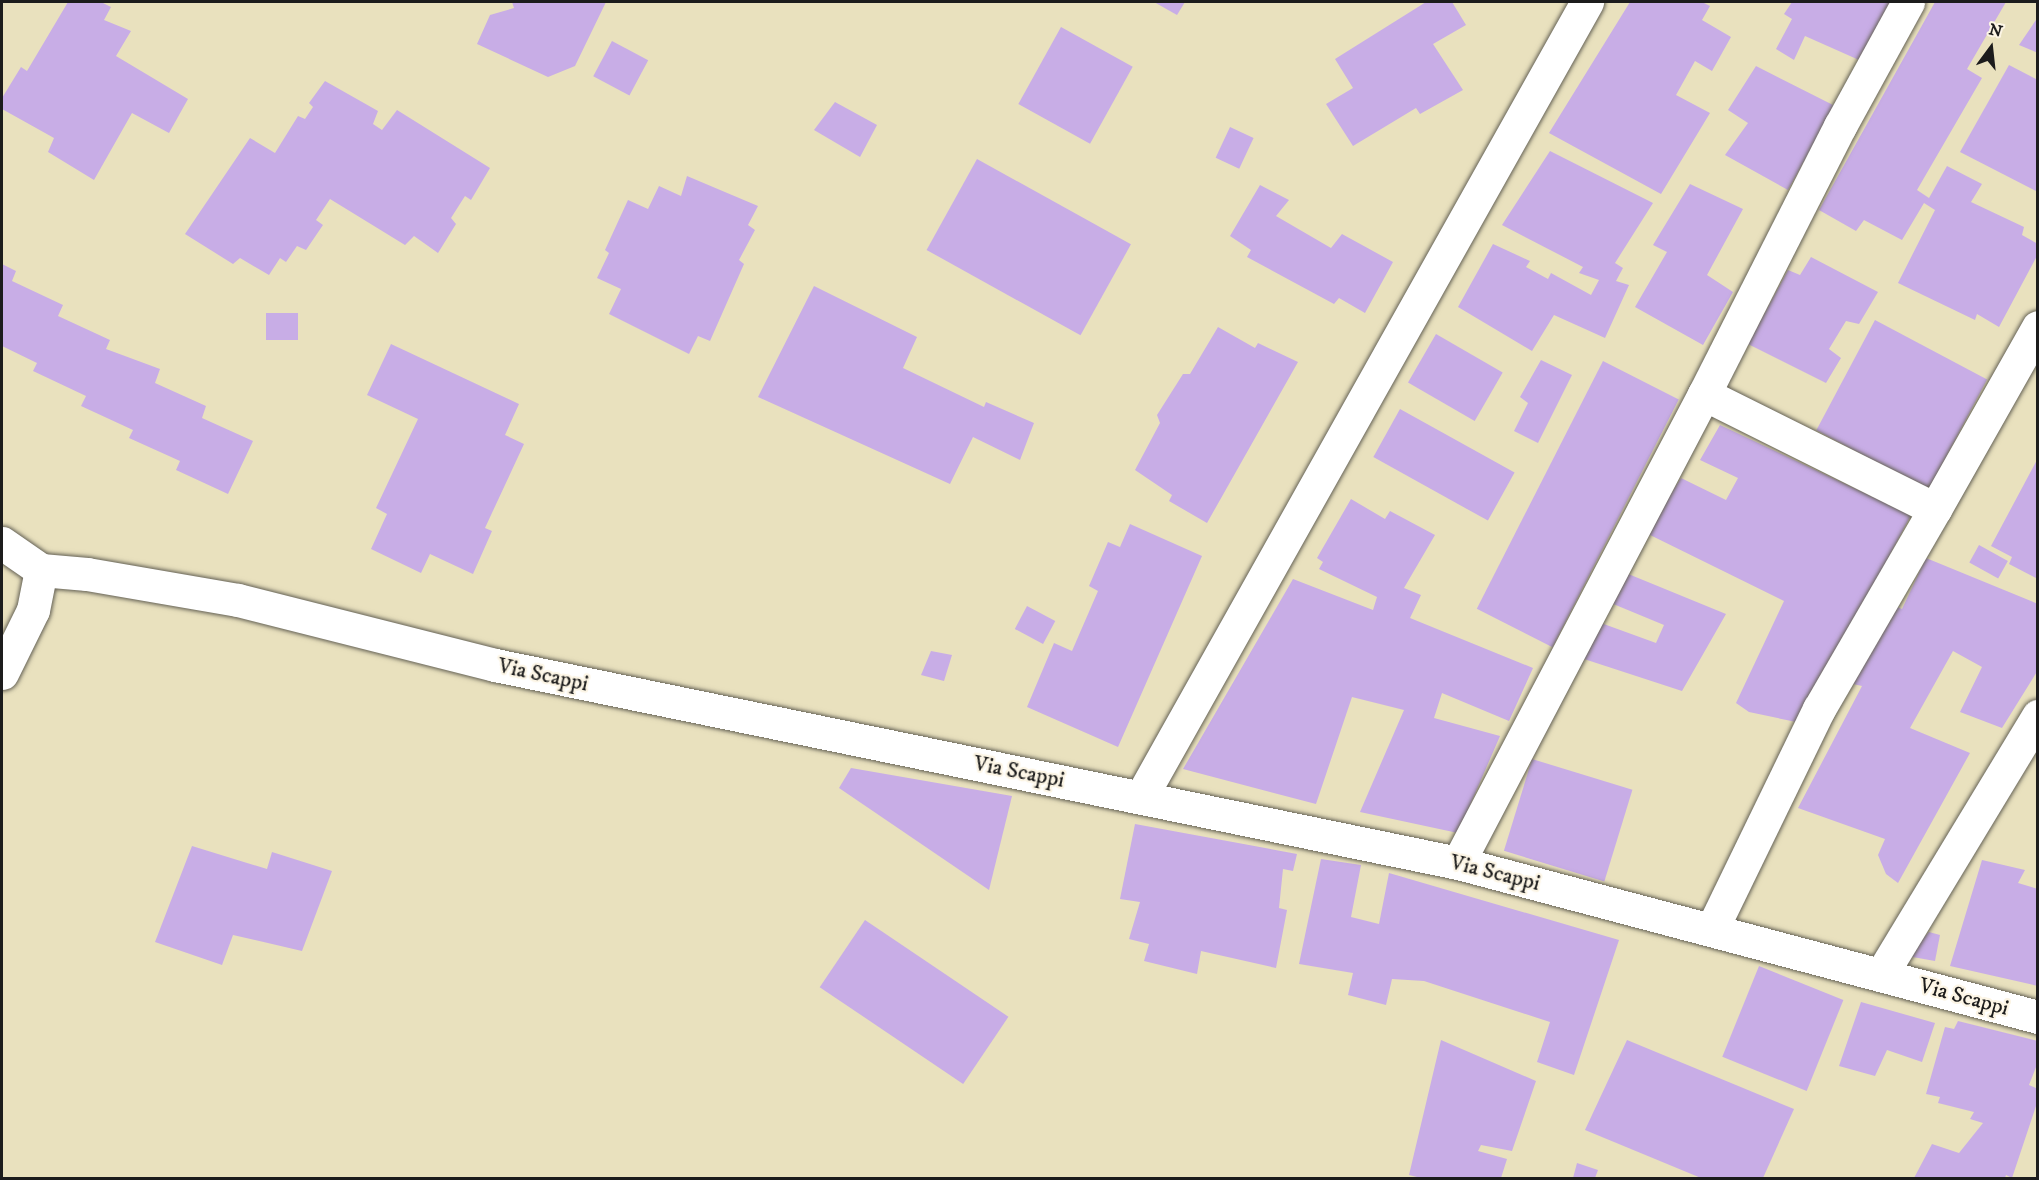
<!DOCTYPE html>
<style>
body{margin:0}
#map{position:relative;width:2039px;height:1180px;overflow:hidden;background:#e9e1be;font-family:"IM FELL DW Pica",serif}
div>[style]{position:absolute}
.building>*{inset:0;background:#c8ade6;transform-origin:0 0}
.roads{filter:drop-shadow(0 0 2px #646155) drop-shadow(0 0 2px #646155)}
.minor>*{height:33px;margin:-16.5px;padding:0 16.5px;transform-origin:16.5px;border-radius:16.5px;background:#fff}
span{translate:-50% -50%;white-space:nowrap;text-align:center;line-height:1.15;-webkit-text-stroke:4.5px #fcf5e5;paint-order:stroke}
.street-label{font-size:22px;color:#1c1c1c}
.frame{position:absolute;inset:0;border:3px solid #1c1c1c;pointer-events:none}
.north{position:absolute;left:1961px;top:18px;width:60px;height:60px;-webkit-text-stroke:4px #fcf5e5;paint-order:stroke;rotate:15deg;font-size:16px;font-weight:700;line-height:24px;text-align:center;color:#1c1c1c}
.north::after{content:'';display:block;margin:auto;width:21px;height:27px;background:#1c1c1c;clip-path:polygon(50% 0,100% 100%,50% 72%,0 100%)}
</style>
<div id="map">
<div class="building">
<div style="clip-path:polygon(68px 2px,101px 2px,111px 7px,104px 20px,131px 31px,116px 56px,188px 99px,169px 133px,132px 113px,94px 180px,48px 152px,54px 138px,2px 109px,2px 98px,21px 67px,27px 71px)"></div>
<div style="clip-path:polygon(512px 2px,606px 2px,575px 66px,548px 77px,477px 44px,490px 15px,514px 8px)"></div>
<div style="clip-path:polygon(1154px 2px,1185px 2px,1177px 15px)"></div>
<div style="clip-path:polygon(1426px 2px,1452px 2px,1466px 25px,1433px 44px,1463px 90px,1420px 114px,1416px 108px,1353px 146px,1326px 104px,1353px 88px,1335px 59px)"></div>
<div style="clip-path:polygon(1630px 2px,1702px 2px,1710px 6px,1702px 20px,1731px 37px,1712px 71px,1695px 61px,1676px 95px,1710px 113px,1661px 194px,1549px 133px)"></div>
<div style="clip-path:polygon(1792px 2px,1890px 2px,1859px 60px,1805px 36px,1794px 60px,1776px 49px,1792px 19px,1784px 14px)"></div>
<div style="clip-path:polygon(1935px 2px,2006px 2px,1967px 69px,1982px 78px,1917px 190px,1929px 198px,1947px 166px,1982px 184px,1971px 202px,2024px 227px,2022px 235px,2038px 244px,2038px 254px,1999px 327px,1977px 314px,1975px 320px,1898px 283px,1935px 210px,1924px 203px,1902px 240px,1864px 220px,1856px 231px,1819px 210px)"></div>
<div style="clip-path:polygon(2038px 17px,2038px 53px,2019px 45px)"></div>
<div style="left:1061px;top:27px;width:82px;height:88px;rotate:29deg"></div>
<div style="left:612px;top:41px;width:41px;height:40px;rotate:28deg"></div>
<div style="clip-path:polygon(2009px 65px,2038px 80px,2038px 192px,1960px 152px)"></div>
<div style="clip-path:polygon(1756px 66px,1835px 106px,1788px 190px,1725px 155px,1748px 123px,1728px 110px)"></div>
<div style="clip-path:polygon(325px 81px,378px 111px,373px 124px,382px 130px,397px 110px,490px 168px,471px 200px,465px 196px,451px 218px,456px 224px,438px 253px,414px 236px,405px 245px,330px 199px,316px 220px,323px 225px,306px 250px,297px 246px,286px 262px,280px 258px,269px 275px,240px 258px,233px 264px,185px 234px,250px 138px,275px 153px,298px 116px,305px 119px,313px 107px,309px 103px)"></div>
<div style="clip-path:polygon(835px 102px,877px 125px,860px 157px,814px 130px)"></div>
<div style="left:1230px;top:127px;width:26px;height:34px;rotate:25deg"></div>
<div style="clip-path:polygon(1550px 151px,1653px 203px,1615px 263px,1623px 268px,1616px 281px,1629px 285px,1605px 338px,1554px 315px,1532px 351px,1458px 307px,1493px 244px,1530px 261px,1526px 267px,1548px 279px,1551px 273px,1591px 295px,1599px 280px,1579px 273px,1583px 267px,1502px 225px)"></div>
<div style="left:977px;top:159px;width:176px;height:104px;rotate:29deg"></div>
<div style="clip-path:polygon(687px 176px,758px 206px,748px 225px,755px 230px,739px 260px,744px 264px,710px 341px,698px 336px,689px 354px,609px 314px,621px 289px,597px 278px,609px 253px,605px 250px,628px 200px,648px 209px,659px 186px,681px 196px)"></div>
<div style="clip-path:polygon(1690px 184px,1743px 209px,1707px 275px,1733px 292px,1703px 345px,1635px 307px,1667px 252px,1653px 245px)"></div>
<div style="clip-path:polygon(1260px 185px,1289px 200px,1276px 216px,1331px 248px,1342px 234px,1393px 262px,1365px 313px,1339px 298px,1334px 304px,1247px 257px,1251px 250px,1230px 236px)"></div>
<div style="clip-path:polygon(1811px 257px,1878px 292px,1859px 324px,1846px 321px,1829px 349px,1841px 358px,1826px 383px,1748px 344px,1788px 270px,1800px 275px)"></div>
<div style="clip-path:polygon(2px 264px,16px 271px,12px 281px,63px 305px,58px 316px,110px 340px,106px 349px,160px 369px,155px 383px,206px 406px,202px 418px,253px 441px,228px 494px,176px 470px,180px 461px,129px 438px,133px 430px,81px 406px,86px 396px,33px 371px,37px 363px,2px 346px)"></div>
<div style="clip-path:polygon(814px 286px,917px 337px,903px 368px,984px 407px,986px 402px,1034px 423px,1020px 460px,973px 437px,950px 484px,758px 397px)"></div>
<div style="left:266px;top:313px;width:32px;height:27px"></div>
<div style="left:1875px;top:320px;width:127px;height:125px;rotate:28deg"></div>
<div style="clip-path:polygon(1218px 327px,1255px 348px,1258px 343px,1298px 362px,1207px 523px,1169px 501px,1172px 495px,1135px 470px,1160px 423px,1157px 415px,1183px 374px,1190px 374px)"></div>
<div style="left:1436px;top:334px;width:77px;height:56px;rotate:30deg"></div>
<div style="clip-path:polygon(391px 344px,519px 404px,505px 435px,524px 444px,485px 528px,492px 531px,473px 574px,430px 554px,421px 573px,371px 549px,387px 514px,376px 508px,418px 419px,367px 395px)"></div>
<div style="clip-path:polygon(1541px 360px,1572px 375px,1538px 443px,1514px 431px,1528px 403px,1520px 397px)"></div>
<div style="left:1603px;top:361px;width:85px;height:278px;rotate:27deg"></div>
<div style="left:1400px;top:409px;width:131px;height:55px;rotate:29deg"></div>
<div style="clip-path:polygon(1720px 425px,1911px 515px,1801px 723px,1749px 712px,1736px 703px,1784px 601px,1646px 533px,1681px 478px,1726px 500px,1738px 478px,1700px 460px)"></div>
<div style="clip-path:polygon(2038px 458px,2038px 579px,2009px 564px,2012px 557px,1991px 546px)"></div>
<div style="clip-path:polygon(1351px 499px,1385px 519px,1390px 511px,1435px 535px,1404px 588px,1421px 595px,1410px 618px,1533px 668px,1509px 721px,1442px 693px,1434px 718px,1500px 736px,1458px 833px,1360px 812px,1404px 710px,1352px 697px,1316px 804px,1183px 769px,1293px 579px,1373px 610px,1377px 597px,1319px 569px,1323px 562px,1317px 558px)"></div>
<div style="clip-path:polygon(1130px 524px,1202px 556px,1118px 747px,1027px 707px,1054px 643px,1072px 651px,1098px 591px,1089px 586px,1108px 542px,1120px 547px)"></div>
<div style="left:1979px;top:545px;width:33px;height:20px;rotate:29deg"></div>
<div style="clip-path:polygon(1926px 558px,2038px 604px,2038px 670px,2002px 728px,1960px 712px,1982px 667px,1953px 651px,1910px 728px,1970px 753px,1898px 883px,1886px 874px,1878px 855px,1885px 839px,1798px 808px,1862px 686px,1853px 684px,1895px 606px,1902px 609px)"></div>
<div style="clip-path:polygon(1621px 571px,1726px 614px,1682px 691px,1581px 658px,1601px 623px,1656px 643px,1664px 625px,1606px 601px)"></div>
<div style="left:1027px;top:606px;width:32px;height:26px;rotate:28deg"></div>
<div style="clip-path:polygon(931px 651px,952px 655px,944px 681px,921px 675px)"></div>
<div style="left:1532px;top:759px;width:105px;height:96px;rotate:17deg"></div>
<div style="clip-path:polygon(851px 768px,1012px 796px,989px 890px,839px 788px)"></div>
<div style="clip-path:polygon(1135px 824px,1297px 854px,1293px 871px,1283px 869px,1279px 908px,1287px 910px,1276px 968px,1201px 951px,1197px 974px,1144px 961px,1149px 944px,1129px 939px,1140px 902px,1120px 899px)"></div>
<div style="clip-path:polygon(192px 846px,267px 869px,272px 852px,332px 871px,302px 951px,233px 935px,222px 965px,155px 942px)"></div>
<div style="clip-path:polygon(1321px 859px,1361px 865px,1351px 917px,1379px 924px,1389px 873px,1619px 940px,1574px 1075px,1537px 1062px,1550px 1022px,1424px 981px,1392px 979px,1386px 1005px,1348px 995px,1353px 973px,1299px 964px)"></div>
<div style="clip-path:polygon(1982px 860px,2025px 870px,2018px 883px,2038px 889px,2038px 986px,1950px 966px)"></div>
<div style="left:865px;top:920px;width:173px;height:81px;rotate:34deg"></div>
<div style="clip-path:polygon(1929px 932px,1940px 935px,1935px 961px,1907px 956px)"></div>
<div style="left:1759px;top:966px;width:91px;height:98px;rotate:22deg"></div>
<div style="clip-path:polygon(1861px 1002px,1935px 1023px,1922px 1062px,1887px 1050px,1875px 1076px,1839px 1066px)"></div>
<div style="clip-path:polygon(1958px 1021px,2038px 1041px,2038px 1062px,2029px 1085px,2038px 1089px,2038px 1100px,2012px 1178px,2006px 1175px,2005px 1178px,1914px 1178px,1932px 1144px,1959px 1153px,1983px 1123px,1970px 1119px,1974px 1112px,1938px 1103px,1940px 1097px,1926px 1094px,1945px 1027px,1954px 1029px)"></div>
<div style="clip-path:polygon(1441px 1040px,1536px 1081px,1512px 1151px,1481px 1145px,1478px 1151px,1507px 1159px,1501px 1178px,1421px 1178px,1409px 1175px)"></div>
<div style="clip-path:polygon(1627px 1040px,1794px 1109px,1763px 1178px,1701px 1178px,1585px 1130px)"></div>
<div style="clip-path:polygon(1577px 1163px,1598px 1170px,1595px 1178px,1573px 1178px)"></div>
</div>
<div class="roads">
<div class="minor">
<div style="left:1908px;top:2px;width:141px;rotate:118.7deg"></div>
<div style="left:1840px;top:126px;width:301px;rotate:116.9deg"></div>
<div style="left:1704px;top:394px;width:258px;rotate:26.5deg"></div>
<div style="left:1935px;top:509px;width:209px;rotate:-60.5deg"></div>
<div style="left:2px;top:543px;width:47px;rotate:34.7deg"></div>
<div style="left:41px;top:570px;width:46px;rotate:5deg"></div>
<div style="left:87px;top:574px;width:153px;rotate:9.8deg"></div>
<div style="left:238px;top:600px;width:265px;rotate:14.2deg"></div>
<div style="left:495px;top:665px;width:983px;rotate:11.62deg"></div>
<div style="left:1458px;top:863px;width:600px;rotate:14.87deg"></div>
<div style="left:2px;top:673px;width:70px;rotate:-63.8deg"></div>
<div style="left:33px;top:610px;width:41px;rotate:-78.7deg"></div>
<div style="left:1141px;top:797px;width:912px;rotate:-60.71deg"></div>
<div style="left:1458px;top:863px;width:530px;rotate:-62.32deg"></div>
<div style="left:1712px;top:929px;width:245px;rotate:-64.1deg"></div>
<div style="left:1819px;top:709px;width:231px;rotate:-59.9deg"></div>
<div style="left:1881px;top:975px;width:303px;rotate:-58.8deg"></div>
</div>
</div>
<div class="street-label">
<span style="left:543px;top:675px;rotate:12deg">Via Scappi</span>
<span style="left:1019px;top:772px;rotate:11deg">Via Scappi</span>
<span style="left:1495px;top:873px;rotate:14deg">Via Scappi</span>
<span style="left:1964px;top:997px;rotate:15deg">Via Scappi</span>
</div>
<div class="frame"></div>
<div class="north">N</div>
</div>
